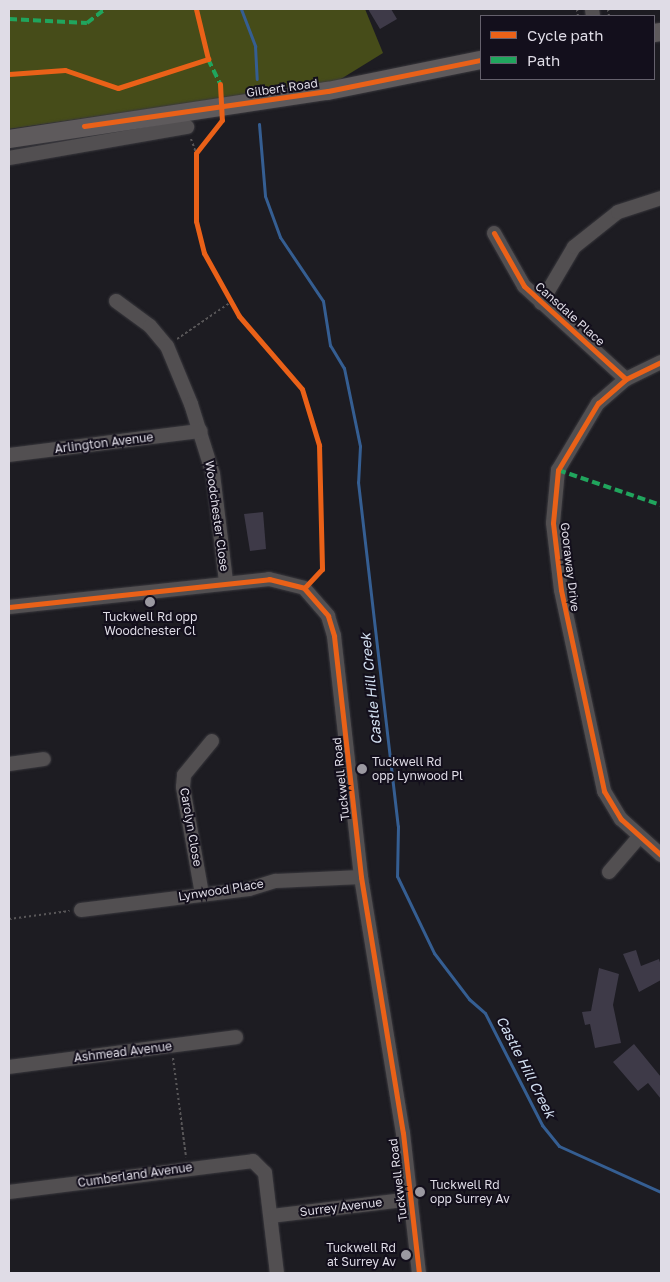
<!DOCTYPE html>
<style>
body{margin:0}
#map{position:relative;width:670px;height:1282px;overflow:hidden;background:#1d1c22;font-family:"Golos Text",sans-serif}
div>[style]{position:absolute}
.forest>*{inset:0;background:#464c19}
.stream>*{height:3px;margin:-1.5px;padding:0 1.5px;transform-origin:1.5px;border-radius:1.5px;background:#355e92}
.building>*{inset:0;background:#3e3a48}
.path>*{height:2px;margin-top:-1px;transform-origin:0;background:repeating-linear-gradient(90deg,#585658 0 2.5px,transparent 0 5px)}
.roads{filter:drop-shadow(0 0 1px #39383d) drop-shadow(0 0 1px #39383d)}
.minor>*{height:14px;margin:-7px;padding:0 7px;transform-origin:7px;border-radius:7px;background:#524f51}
.major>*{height:18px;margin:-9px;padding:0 9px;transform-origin:9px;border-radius:9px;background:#5e5a5c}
.quiet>*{height:4px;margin-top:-2px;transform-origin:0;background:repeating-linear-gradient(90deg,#20a55d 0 8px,transparent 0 12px)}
.cycleway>*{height:5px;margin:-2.5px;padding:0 2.5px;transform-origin:2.5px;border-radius:2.5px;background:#ea6118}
.dots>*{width:14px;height:14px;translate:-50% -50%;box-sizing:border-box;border:2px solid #130f1c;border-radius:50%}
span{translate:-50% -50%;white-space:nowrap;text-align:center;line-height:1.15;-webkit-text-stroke:4px #130f1c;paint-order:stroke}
.street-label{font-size:12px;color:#dfdce6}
.poi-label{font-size:12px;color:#dfdce6}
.left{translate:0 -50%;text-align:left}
.right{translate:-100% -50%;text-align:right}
.water-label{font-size:14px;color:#d3e0f1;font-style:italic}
.frame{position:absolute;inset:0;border:10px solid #dfdce6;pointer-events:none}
.legend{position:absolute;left:480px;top:15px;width:175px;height:65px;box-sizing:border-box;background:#130f1c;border:1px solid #65616d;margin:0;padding:6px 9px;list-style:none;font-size:15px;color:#dfdce6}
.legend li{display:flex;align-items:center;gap:10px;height:25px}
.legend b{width:25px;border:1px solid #65616d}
</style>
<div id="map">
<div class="forest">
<div style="clip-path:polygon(9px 9px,365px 9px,383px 53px,336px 82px,9px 129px)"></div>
</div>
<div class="stream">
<div style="left:241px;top:9px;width:40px;rotate:69deg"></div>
<div style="left:255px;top:46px;width:33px;rotate:87deg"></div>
<div style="left:259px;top:124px;width:72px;rotate:85.2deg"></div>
<div style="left:265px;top:196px;width:44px;rotate:69.9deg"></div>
<div style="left:280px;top:237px;width:77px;rotate:56.1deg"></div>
<div style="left:323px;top:301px;width:45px;rotate:81deg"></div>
<div style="left:330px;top:345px;width:27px;rotate:59deg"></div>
<div style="left:344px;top:368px;width:80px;rotate:78.4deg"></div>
<div style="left:360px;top:446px;width:36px;rotate:93deg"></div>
<div style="left:358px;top:482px;width:346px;rotate:83.4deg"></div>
<div style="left:398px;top:826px;width:50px;rotate:91.1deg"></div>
<div style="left:397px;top:876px;width:85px;rotate:64.3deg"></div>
<div style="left:434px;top:953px;width:58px;rotate:52.7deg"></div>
<div style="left:469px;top:999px;width:21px;rotate:41deg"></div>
<div style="left:485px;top:1013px;width:126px;rotate:63deg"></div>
<div style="left:542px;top:1125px;width:27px;rotate:51deg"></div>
<div style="left:559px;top:1146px;width:112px;rotate:24.3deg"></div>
</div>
<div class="building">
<div style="clip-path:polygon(368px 9px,391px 9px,397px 19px,380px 29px)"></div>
<div style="clip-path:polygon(263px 512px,266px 549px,250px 551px,244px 514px)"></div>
<div style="clip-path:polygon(636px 950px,641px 966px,659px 959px,661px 966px,661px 980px,639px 992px,623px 954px)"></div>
<div style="clip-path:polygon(599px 968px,619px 974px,613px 1005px,621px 1043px,595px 1048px,590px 1024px,585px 1025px,582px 1012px,591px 1011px)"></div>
<div style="clip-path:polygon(634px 1044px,661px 1077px,661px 1099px,648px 1083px,638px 1091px,613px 1062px)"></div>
</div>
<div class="path">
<div style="left:577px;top:9px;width:7px;rotate:82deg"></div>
<div style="left:608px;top:9px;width:7px;rotate:82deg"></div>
<div style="left:191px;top:139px;width:15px;rotate:70deg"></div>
<div style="left:177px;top:339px;width:65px;rotate:-34.4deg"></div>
<div style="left:9px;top:919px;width:61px;rotate:-7.6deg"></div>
<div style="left:173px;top:1058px;width:100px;rotate:82.5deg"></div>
</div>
<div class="roads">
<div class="minor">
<div style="left:592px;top:9px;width:7px;rotate:82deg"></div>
<div style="left:9px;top:158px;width:181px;rotate:-9.9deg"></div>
<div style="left:494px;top:233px;width:61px;rotate:60.5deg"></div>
<div style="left:524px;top:286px;width:138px;rotate:42.4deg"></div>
<div style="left:116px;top:301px;width:42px;rotate:36.3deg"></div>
<div style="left:150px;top:326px;width:26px;rotate:50deg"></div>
<div style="left:167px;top:346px;width:63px;rotate:67.5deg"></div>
<div style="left:191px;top:404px;width:73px;rotate:72.6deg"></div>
<div style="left:213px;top:474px;width:109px;rotate:83.1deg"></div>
<div style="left:541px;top:303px;width:65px;rotate:-59.5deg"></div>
<div style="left:574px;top:247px;width:56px;rotate:-38.5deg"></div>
<div style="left:618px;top:212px;width:45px;rotate:-18deg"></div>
<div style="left:661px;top:362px;width:39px;rotate:154deg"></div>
<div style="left:626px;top:379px;width:37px;rotate:139deg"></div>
<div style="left:598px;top:403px;width:78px;rotate:120.8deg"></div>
<div style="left:558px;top:470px;width:53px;rotate:95.4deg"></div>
<div style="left:553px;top:523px;width:67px;rotate:83.2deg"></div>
<div style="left:561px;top:590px;width:206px;rotate:77.9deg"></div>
<div style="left:604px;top:791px;width:33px;rotate:59deg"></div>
<div style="left:621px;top:819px;width:54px;rotate:42deg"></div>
<div style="left:9px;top:455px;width:193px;rotate:-7.2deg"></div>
<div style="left:9px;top:607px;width:262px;rotate:-6.1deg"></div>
<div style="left:269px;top:579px;width:36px;rotate:14deg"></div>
<div style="left:304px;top:588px;width:37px;rotate:49deg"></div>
<div style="left:328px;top:616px;width:21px;rotate:73deg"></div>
<div style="left:334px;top:636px;width:243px;rotate:83.6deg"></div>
<div style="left:361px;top:877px;width:259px;rotate:80.7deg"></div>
<div style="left:403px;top:1133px;width:141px;rotate:83.5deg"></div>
<div style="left:9px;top:764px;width:35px;rotate:-8deg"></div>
<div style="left:609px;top:872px;width:46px;rotate:-49.4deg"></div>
<div style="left:202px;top:894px;width:109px;rotate:-100.1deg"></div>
<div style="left:183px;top:787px;width:12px;rotate:-85deg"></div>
<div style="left:184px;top:775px;width:44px;rotate:-50.5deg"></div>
<div style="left:81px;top:910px;width:169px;rotate:-7.1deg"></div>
<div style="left:249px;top:889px;width:28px;rotate:-17deg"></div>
<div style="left:276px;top:881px;width:85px;rotate:-2.7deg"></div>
<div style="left:9px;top:1067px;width:229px;rotate:-7.5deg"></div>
<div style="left:9px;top:1192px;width:246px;rotate:-7.2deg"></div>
<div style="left:253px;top:1161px;width:17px;rotate:45deg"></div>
<div style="left:265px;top:1173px;width:101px;rotate:83.2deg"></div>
<div style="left:271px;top:1216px;width:141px;rotate:-6.9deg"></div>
</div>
<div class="major">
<div style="left:654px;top:33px;width:7px;rotate:-8deg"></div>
<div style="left:9px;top:139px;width:323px;rotate:-8.6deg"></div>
<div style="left:328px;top:91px;width:156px;rotate:-11.5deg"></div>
</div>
</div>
<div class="quiet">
<div style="left:9px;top:19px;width:78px;rotate:2.9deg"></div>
<div style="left:87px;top:23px;width:23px;rotate:-38deg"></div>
<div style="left:208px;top:59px;width:28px;rotate:64deg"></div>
<div style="left:558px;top:470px;width:109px;rotate:18.8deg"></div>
</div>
<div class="cycleway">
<div style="left:9px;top:74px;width:56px;rotate:-4.1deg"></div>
<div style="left:65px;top:70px;width:56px;rotate:18.8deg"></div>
<div style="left:118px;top:88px;width:95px;rotate:-17.9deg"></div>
<div style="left:208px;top:59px;width:51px;rotate:-103.5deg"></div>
<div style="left:220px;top:84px;width:36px;rotate:87deg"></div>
<div style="left:222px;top:120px;width:42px;rotate:128.2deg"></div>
<div style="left:196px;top:153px;width:68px;rotate:90deg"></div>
<div style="left:196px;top:221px;width:33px;rotate:76deg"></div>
<div style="left:204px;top:253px;width:72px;rotate:60.9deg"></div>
<div style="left:239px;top:316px;width:96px;rotate:49.2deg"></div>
<div style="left:302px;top:389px;width:59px;rotate:73.1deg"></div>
<div style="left:319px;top:445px;width:124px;rotate:88.6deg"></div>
<div style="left:322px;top:569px;width:26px;rotate:133deg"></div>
<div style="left:84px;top:126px;width:246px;rotate:-8.2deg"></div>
<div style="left:328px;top:91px;width:156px;rotate:-11.5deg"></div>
<div style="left:494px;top:233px;width:61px;rotate:60.5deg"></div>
<div style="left:524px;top:286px;width:138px;rotate:42.4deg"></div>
<div style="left:661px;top:362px;width:39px;rotate:154deg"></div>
<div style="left:626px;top:379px;width:37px;rotate:139deg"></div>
<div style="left:598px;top:403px;width:78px;rotate:120.8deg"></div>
<div style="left:558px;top:470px;width:53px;rotate:95.4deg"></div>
<div style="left:553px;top:523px;width:67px;rotate:83.2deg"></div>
<div style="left:561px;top:590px;width:206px;rotate:77.9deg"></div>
<div style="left:604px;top:791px;width:33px;rotate:59deg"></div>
<div style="left:621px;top:819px;width:54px;rotate:42deg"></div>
<div style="left:9px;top:607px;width:262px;rotate:-6.1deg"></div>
<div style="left:269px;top:579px;width:36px;rotate:14deg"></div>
<div style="left:304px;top:588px;width:37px;rotate:49deg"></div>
<div style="left:328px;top:616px;width:21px;rotate:73deg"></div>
<div style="left:334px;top:636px;width:243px;rotate:83.6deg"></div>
<div style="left:361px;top:877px;width:259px;rotate:80.7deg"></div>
<div style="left:403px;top:1133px;width:141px;rotate:83.5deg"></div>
</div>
<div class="dots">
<div style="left:150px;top:602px;background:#9b99a1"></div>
<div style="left:362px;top:769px;background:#9b99a1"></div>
<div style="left:420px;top:1192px;background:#9b99a1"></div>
<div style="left:406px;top:1255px;background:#9b99a1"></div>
</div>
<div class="street-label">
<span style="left:282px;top:88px;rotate:-8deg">Gilbert Road</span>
<span style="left:570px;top:314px;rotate:42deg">Cansdale Place</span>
<span style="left:104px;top:443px;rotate:-7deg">Arlington Avenue</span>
<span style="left:217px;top:516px;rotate:82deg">Woodchester Close</span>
<span style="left:570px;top:567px;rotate:83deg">Gooraway Drive</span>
<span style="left:341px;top:779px;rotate:-96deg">Tuckwell Road</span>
<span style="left:191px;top:827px;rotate:80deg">Carolyn Close</span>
<span style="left:221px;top:890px;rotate:-9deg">Lynwood Place</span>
<span style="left:123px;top:1052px;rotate:-7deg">Ashmead Avenue</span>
<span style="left:135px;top:1175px;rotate:-8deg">Cumberland Avenue</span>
<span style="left:398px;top:1180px;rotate:-97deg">Tuckwell Road</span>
<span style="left:341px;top:1207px;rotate:-7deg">Surrey Avenue</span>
</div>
<div class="poi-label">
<span style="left:150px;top:624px">Tuckwell Rd opp<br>Woodchester Cl</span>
<span class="left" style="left:372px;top:769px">Tuckwell Rd<br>opp Lynwood Pl</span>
<span class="left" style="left:430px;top:1192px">Tuckwell Rd<br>opp Surrey Av</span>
<span class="right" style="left:396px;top:1255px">Tuckwell Rd<br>at Surrey Av</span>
</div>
<div class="water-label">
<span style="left:371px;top:689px;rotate:-96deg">Castle Hill Creek</span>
<span style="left:526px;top:1067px;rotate:63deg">Castle Hill Creek</span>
</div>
<div class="frame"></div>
<ul class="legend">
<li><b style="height:6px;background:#ea6118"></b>Cycle path</li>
<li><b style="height:6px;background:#20a55d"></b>Path</li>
</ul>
</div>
